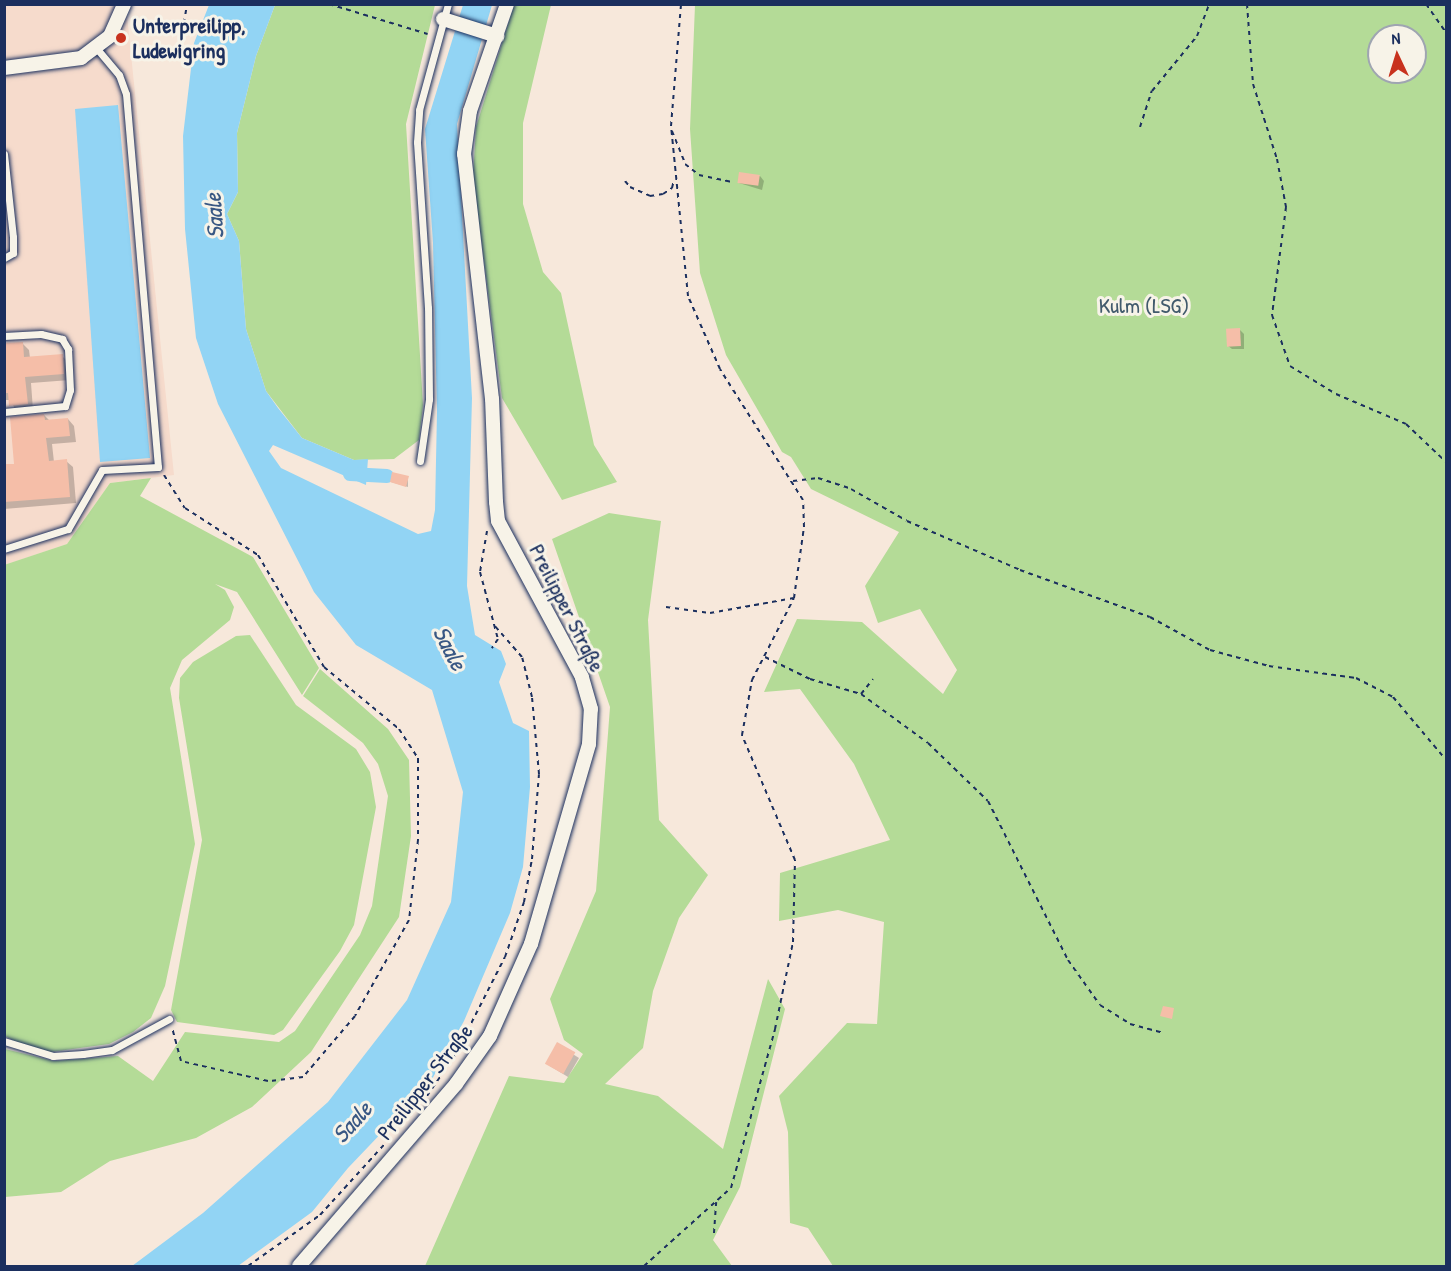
<!DOCTYPE html>
<meta charset="utf-8">
<style>
body{margin:0}
#map{position:relative;width:1451px;height:1271px;overflow:hidden;background:#f7e8db;font-family:"Patrick Hand",sans-serif}
div>[style]{position:absolute}
.built>*{inset:0;background:#f6dbcc}
.green>*{inset:0;background:#b4db97}
.water>*{inset:0;background:#92d4f4}
.shadow>*{inset:0;background:#0003}
.canal>*{height:14px;margin:-7px;padding:0 7px;transform-origin:7px;border-radius:7px;background:#92d4f4}
.building>*{inset:0;background:#f5bea8;transform-origin:0 0}
.path>*{height:2px;margin-top:-1px;transform-origin:0;background:repeating-linear-gradient(90deg,#1b2f5e 0 4.5px,transparent 0 9px)}
.roads{filter:drop-shadow(0 0 2px #1b2f5e) drop-shadow(0 0 2px #1b2f5e)}
.service>*{height:7px;margin:-3.5px;padding:0 3.5px;transform-origin:3.5px;border-radius:3.5px;background:#f7f3e8}
.minor>*{height:14px;margin:-7px;padding:0 7px;transform-origin:7px;border-radius:7px;background:#f7f3e8}
.dots>*{width:16px;height:16px;translate:-50% -50%;box-sizing:border-box;border:3px solid #f7f3e8;border-radius:50%}
span{translate:-50% -50%;white-space:nowrap;text-align:center;line-height:1.15;-webkit-text-stroke:6px #f7f3e8;paint-order:stroke}
.poi-label{font-size:22px;color:#1b2f5e;font-weight:700}
.left{translate:0 -50%;text-align:left}
.park-label{font-size:22px;color:#415a6c}
.street-label{font-size:22px;color:#1b2f5e}
.water-label{font-size:24px;color:#395884;font-style:italic}
.frame{position:absolute;inset:0;border:6px solid #1b2f5e;pointer-events:none}
.north{position:absolute;left:1367px;top:24px;width:60px;height:60px;box-sizing:border-box;background:#f7f3e8;border:2px solid #9fa5b1;border-radius:50%;rotate:356deg;font-size:16px;font-weight:700;line-height:24px;text-align:center;color:#1b2f5e}
.north::after{content:'';display:block;margin:auto;width:21px;height:27px;background:#c8321e;clip-path:polygon(50% 0,100% 100%,50% 72%,0 100%)}
</style>
<div id="map">
<div class="built">
<div style="clip-path:polygon(4px 5px,126px 5px,174px 475px,110px 483px,67px 544px,5px 565px)"></div>
</div>
<div class="green">
<div style="clip-path:polygon(275px 5px,435px 5px,406px 124px,423px 405px,419px 440px,394px 459px,354px 460px,302px 438px,266px 391px,246px 329px,239px 241px,227px 214px,238px 192px,237px 133px,256px 56px)"></div>
<div style="clip-path:polygon(514px 5px,551px 5px,523px 123px,523px 204px,543px 272px,561px 293px,594px 445px,617px 482px,562px 500px,502px 398px,473px 177px,476px 127px)"></div>
<div style="clip-path:polygon(evenodd,695px 5px,1446px 5px,1446px 1266px,833px 1266px,808px 1228px,790px 1223px,788px 1132px,779px 1096px,847px 1023px,877px 1024px,884px 922px,838px 910px,779px 921px,780px 873px,890px 840px,854px 764px,800px 689px,764px 692px,797px 619px,862px 622px,943px 694px,957px 670px,920px 609px,878px 623px,865px 586px,899px 532px,811px 489px,791px 457px,782px 452px,726px 355px,700px 273px,690px 129px,695px 5px,1379px 36px,1415px 36px,1415px 72px,1379px 72px,1379px 36px)"></div>
<div style="clip-path:polygon(151px 478px,140px 496px,253px 557px,319px 668px,302px 695px,237px 592px,215px 584px,225px 590px,234px 607px,230px 620px,182px 660px,170px 688px,195px 844px,165px 986px,151px 1018px,133px 1032px,109px 1044px,51px 1052px,20px 1044px,5px 1036px,4px 565px,67px 544px,110px 483px)"></div>
<div style="clip-path:polygon(609px 513px,661px 521px,648px 620px,659px 820px,708px 875px,679px 918px,653px 991px,643px 1048px,605px 1084px,658px 1096px,723px 1149px,768px 979px,785px 1009px,740px 1187px,713px 1240px,732px 1266px,425px 1266px,509px 1076px,564px 1083px,583px 1054px,564px 1040px,550px 999px,596px 891px,610px 707px,552px 539px)"></div>
<div style="clip-path:polygon(250px 635px,296px 705px,356px 749px,370px 772px,376px 807px,354px 925px,340px 951px,283px 1030px,274px 1035px,177px 1022px,171px 1010px,202px 840px,179px 698px,180px 678px,193px 662px,236px 636px)"></div>
<div style="clip-path:polygon(320px 669px,388px 729px,409px 760px,411px 836px,399px 917px,311px 1052px,252px 1107px,196px 1138px,110px 1161px,61px 1192px,5px 1197px,5px 1049px,54px 1061px,118px 1056px,153px 1081px,185px 1032px,279px 1042px,295px 1031px,360px 935px,372px 906px,388px 796px,378px 764px,363px 743px,303px 696px)"></div>
</div>
<div class="water">
<div style="clip-path:polygon(209px 5px,275px 5px,256px 56px,237px 133px,238px 192px,227px 214px,239px 241px,246px 329px,266px 391px,278px 408px,302px 438px,354px 460px,368px 459px,366px 485px,273px 445px,269px 451px,281px 468px,418px 534px,431px 531px,435px 510px,437px 411px,433px 243px,425px 129px,463px 5px,492px 5px,457px 124px,472px 398px,467px 586px,475px 635px,501px 651px,506px 664px,499px 682px,513px 723px,529px 731px,530px 787px,523px 867px,510px 913px,464px 1021px,431px 1081px,348px 1168px,312px 1212px,238px 1266px,132px 1266px,203px 1213px,328px 1102px,407px 1000px,451px 902px,463px 792px,432px 690px,356px 645px,314px 592px,218px 404px,196px 338px,185px 229px,183px 136px,194px 43px)"></div>
<div style="clip-path:polygon(118px 105px,150px 458px,100px 462px,75px 109px)"></div>
</div>
<div class="shadow">
<div style="clip-path:polygon(760px 176px,764px 181px,762px 190px,739px 183px)"></div>
<div style="clip-path:polygon(1240px 330px,1244px 334px,1244px 349px,1232px 349px,1227px 345px)"></div>
<div style="clip-path:polygon(22px 343px,29px 350px,30px 358px,62px 356px,69px 363px,70px 380px,31px 383px,33px 410px,17px 412px,10px 400px,4px 400px,4px 345px)"></div>
<div style="clip-path:polygon(44px 415px,50px 421px,68px 419px,74px 426px,76px 442px,52px 444px,54px 462px,66px 461px,73px 467px,76px 503px,4px 509px,4px 466px,16px 465px)"></div>
<div style="clip-path:polygon(408px 477px,408px 487px,391px 482px)"></div>
<div style="clip-path:polygon(557px 1044px,579px 1058px,568px 1077px,550px 1066px)"></div>
</div>
<div class="canal">
<div style="left:350px;top:474px;width:37px;rotate:3deg"></div>
</div>
<div class="building">
<div style="left:739px;top:172px;width:21px;height:11px;rotate:8deg"></div>
<div style="left:1240px;top:328px;width:18px;height:14px;rotate:87deg"></div>
<div style="clip-path:polygon(23px 342px,24px 357px,63px 354px,64px 374px,25px 377px,28px 404px,9px 406px,8px 393px,4px 393px,4px 343px)"></div>
<div style="clip-path:polygon(44px 414px,45px 420px,68px 418px,70px 436px,46px 438px,49px 461px,67px 459px,70px 497px,4px 502px,4px 464px,14px 464px,10px 417px)"></div>
<div style="clip-path:polygon(392px 472px,409px 476px,406px 487px,390px 482px)"></div>
<div style="clip-path:polygon(1163px 1006px,1174px 1008px,1172px 1019px,1160px 1016px)"></div>
<div style="left:557px;top:1042px;width:21px;height:25px;rotate:29deg"></div>
</div>
<div class="path">
<div style="left:329px;top:4px;width:103px;rotate:16.9deg"></div>
<div style="left:1247px;top:4px;width:80px;rotate:85.7deg"></div>
<div style="left:1253px;top:84px;width:79px;rotate:72.3deg"></div>
<div style="left:1277px;top:159px;width:49px;rotate:79.4deg"></div>
<div style="left:1286px;top:207px;width:109px;rotate:97.4deg"></div>
<div style="left:1272px;top:315px;width:54px;rotate:70.6deg"></div>
<div style="left:1290px;top:366px;width:54px;rotate:31.3deg"></div>
<div style="left:1336px;top:394px;width:76px;rotate:23.2deg"></div>
<div style="left:1406px;top:424px;width:55px;rotate:43.5deg"></div>
<div style="left:1426px;top:4px;width:35px;rotate:55deg"></div>
<div style="left:184px;top:23px;width:19px;rotate:-81deg"></div>
<div style="left:1140px;top:127px;width:38px;rotate:-72deg"></div>
<div style="left:1152px;top:91px;width:71px;rotate:-50.7deg"></div>
<div style="left:1197px;top:36px;width:34px;rotate:-69deg"></div>
<div style="left:672px;top:131px;width:35px;rotate:68deg"></div>
<div style="left:685px;top:164px;width:18px;rotate:38deg"></div>
<div style="left:699px;top:175px;width:35px;rotate:12deg"></div>
<div style="left:625px;top:181px;width:8px;rotate:50deg"></div>
<div style="left:630px;top:187px;width:22px;rotate:24deg"></div>
<div style="left:650px;top:196px;width:13px;rotate:-9deg"></div>
<div style="left:663px;top:194px;width:11px;rotate:-34deg"></div>
<div style="left:672px;top:188px;width:8px;rotate:-76deg"></div>
<div style="left:164px;top:475px;width:39px;rotate:58deg"></div>
<div style="left:185px;top:508px;width:87px;rotate:32.8deg"></div>
<div style="left:258px;top:555px;width:130px;rotate:59.5deg"></div>
<div style="left:324px;top:667px;width:97px;rotate:39.6deg"></div>
<div style="left:399px;top:729px;width:35px;rotate:57deg"></div>
<div style="left:418px;top:758px;width:82px;rotate:90deg"></div>
<div style="left:418px;top:840px;width:81px;rotate:96.4deg"></div>
<div style="left:409px;top:920px;width:110px;rotate:119.4deg"></div>
<div style="left:355px;top:1016px;width:80px;rotate:130.4deg"></div>
<div style="left:303px;top:1077px;width:35px;rotate:173deg"></div>
<div style="left:268px;top:1081px;width:89px;rotate:-167.1deg"></div>
<div style="left:181px;top:1061px;width:35px;rotate:-105deg"></div>
<div style="left:793px;top:481px;width:25px;rotate:-7deg"></div>
<div style="left:818px;top:478px;width:35px;rotate:18deg"></div>
<div style="left:851px;top:489px;width:64px;rotate:29.7deg"></div>
<div style="left:907px;top:521px;width:123px;rotate:23.4deg"></div>
<div style="left:1020px;top:570px;width:138px;rotate:19.9deg"></div>
<div style="left:1150px;top:617px;width:68px;rotate:28.8deg"></div>
<div style="left:1210px;top:650px;width:61px;rotate:15.2deg"></div>
<div style="left:1269px;top:666px;width:88px;rotate:7.9deg"></div>
<div style="left:1356px;top:678px;width:42px;rotate:27.2deg"></div>
<div style="left:1393px;top:697px;width:82px;rotate:49.9deg"></div>
<div style="left:487px;top:531px;width:42px;rotate:99.7deg"></div>
<div style="left:480px;top:572px;width:69px;rotate:75deg"></div>
<div style="left:498px;top:639px;width:11px;rotate:124deg"></div>
<div style="left:666px;top:607px;width:44px;rotate:7.8deg"></div>
<div style="left:710px;top:613px;width:85px;rotate:-10.1deg"></div>
<div style="left:765px;top:657px;width:50px;rotate:26.1deg"></div>
<div style="left:810px;top:679px;width:53px;rotate:16.4deg"></div>
<div style="left:861px;top:694px;width:83px;rotate:36.2deg"></div>
<div style="left:928px;top:743px;width:83px;rotate:44deg"></div>
<div style="left:988px;top:801px;width:178px;rotate:63.3deg"></div>
<div style="left:1068px;top:960px;width:55px;rotate:54.6deg"></div>
<div style="left:1100px;top:1005px;width:36px;rotate:32deg"></div>
<div style="left:1130px;top:1024px;width:34px;rotate:15deg"></div>
<div style="left:861px;top:694px;width:19px;rotate:-51deg"></div>
<div style="left:427px;top:1096px;width:50px;rotate:-55.7deg"></div>
<div style="left:455px;top:1055px;width:110px;rotate:-63deg"></div>
<div style="left:505px;top:957px;width:58px;rotate:-70.9deg"></div>
<div style="left:524px;top:902px;width:44px;rotate:-79.5deg"></div>
<div style="left:532px;top:859px;width:85px;rotate:-85.3deg"></div>
<div style="left:539px;top:774px;width:77px;rotate:-95.2deg"></div>
<div style="left:532px;top:697px;width:41px;rotate:-104deg"></div>
<div style="left:522px;top:657px;width:44px;rotate:-131.3deg"></div>
<div style="left:714px;top:1233px;width:31px;rotate:-86deg"></div>
<div style="left:248px;top:1266px;width:88px;rotate:-35.3deg"></div>
<div style="left:320px;top:1215px;width:104px;rotate:-47.7deg"></div>
<div style="left:644px;top:1266px;width:117px;rotate:-41.9deg"></div>
<div style="left:731px;top:1188px;width:165px;rotate:-74.5deg"></div>
<div style="left:775px;top:1029px;width:89px;rotate:-78.3deg"></div>
<div style="left:793px;top:942px;width:82px;rotate:-88.6deg"></div>
<div style="left:795px;top:860px;width:136px;rotate:-113deg"></div>
<div style="left:742px;top:735px;width:56px;rotate:-79.7deg"></div>
<div style="left:752px;top:680px;width:92px;rotate:-62.9deg"></div>
<div style="left:794px;top:598px;width:72px;rotate:-82deg"></div>
<div style="left:804px;top:527px;width:27px;rotate:-92deg"></div>
<div style="left:803px;top:500px;width:155px;rotate:-122.4deg"></div>
<div style="left:720px;top:369px;width:80px;rotate:-113.7deg"></div>
<div style="left:688px;top:296px;width:171px;rotate:-95.7deg"></div>
<div style="left:671px;top:126px;width:122px;rotate:-85.3deg"></div>
</div>
<div class="roads">
<div class="service">
<div style="left:4px;top:154px;width:83px;rotate:83.8deg"></div>
<div style="left:13px;top:237px;width:16px;rotate:90deg"></div>
<div style="left:13px;top:253px;width:10px;rotate:151deg"></div>
<div style="left:4px;top:336px;width:37px;rotate:-3deg"></div>
<div style="left:41px;top:334px;width:22px;rotate:13deg"></div>
<div style="left:62px;top:339px;width:12px;rotate:59deg"></div>
<div style="left:68px;top:349px;width:41px;rotate:87.2deg"></div>
<div style="left:70px;top:390px;width:17px;rotate:107deg"></div>
<div style="left:65px;top:406px;width:61px;rotate:174.4deg"></div>
<div style="left:420px;top:461px;width:63px;rotate:-81.7deg"></div>
<div style="left:429px;top:399px;width:91px;rotate:-90.6deg"></div>
<div style="left:428px;top:308px;width:166px;rotate:-93.8deg"></div>
<div style="left:417px;top:142px;width:32px;rotate:-86deg"></div>
<div style="left:419px;top:110px;width:110px;rotate:-74.7deg"></div>
<div style="left:4px;top:549px;width:67px;rotate:-17.4deg"></div>
<div style="left:68px;top:529px;width:68px;rotate:-60deg"></div>
<div style="left:102px;top:470px;width:56px;rotate:-3.1deg"></div>
<div style="left:158px;top:467px;width:374px;rotate:-94.9deg"></div>
<div style="left:126px;top:94px;width:20px;rotate:-110deg"></div>
<div style="left:119px;top:75px;width:34px;rotate:-130deg"></div>
<div style="left:4px;top:1041px;width:51px;rotate:17deg"></div>
<div style="left:53px;top:1056px;width:30px;rotate:-4deg"></div>
<div style="left:83px;top:1054px;width:29px;rotate:-8deg"></div>
<div style="left:112px;top:1050px;width:65px;rotate:-28.5deg"></div>
</div>
<div class="minor">
<div style="left:443px;top:19px;width:57px;rotate:17.5deg"></div>
<div style="left:4px;top:68px;width:78px;rotate:-7.4deg"></div>
<div style="left:81px;top:58px;width:36px;rotate:-37deg"></div>
<div style="left:110px;top:36px;width:35px;rotate:-66deg"></div>
<div style="left:299px;top:1266px;width:240px;rotate:-49.2deg"></div>
<div style="left:456px;top:1084px;width:59px;rotate:-54.7deg"></div>
<div style="left:490px;top:1036px;width:101px;rotate:-66deg"></div>
<div style="left:531px;top:944px;width:208px;rotate:-73.8deg"></div>
<div style="left:589px;top:744px;width:35px;rotate:-87deg"></div>
<div style="left:591px;top:709px;width:33px;rotate:-106deg"></div>
<div style="left:582px;top:677px;width:177px;rotate:-118.3deg"></div>
<div style="left:498px;top:521px;width:19px;rotate:-96deg"></div>
<div style="left:496px;top:502px;width:103px;rotate:-92.2deg"></div>
<div style="left:492px;top:399px;width:247px;rotate:-96.5deg"></div>
<div style="left:464px;top:154px;width:43px;rotate:-82.1deg"></div>
<div style="left:470px;top:111px;width:113px;rotate:-70.9deg"></div>
</div>
</div>
<div class="dots">
<div style="left:121px;top:38px;background:#c8321e"></div>
</div>
<div class="poi-label">
<span class="left" style="left:133px;top:38px">Unterpreilipp,<br>Ludewigring</span>
</div>
<div class="park-label">
<span style="left:1144px;top:306px">Kulm (LSG)</span>
</div>
<div class="street-label">
<span style="left:567px;top:608px;rotate:63deg">Preilipper Straße</span>
<span style="left:425px;top:1082px;rotate:-52deg">Preilipper Straße</span>
</div>
<div class="water-label">
<span style="left:214px;top:216px;rotate:-94deg">Saale</span>
<span style="left:450px;top:648px;rotate:63deg">Saale</span>
<span style="left:352px;top:1122px;rotate:-48deg">Saale</span>
</div>
<div class="frame"></div>
<div class="north">N</div>
</div>
